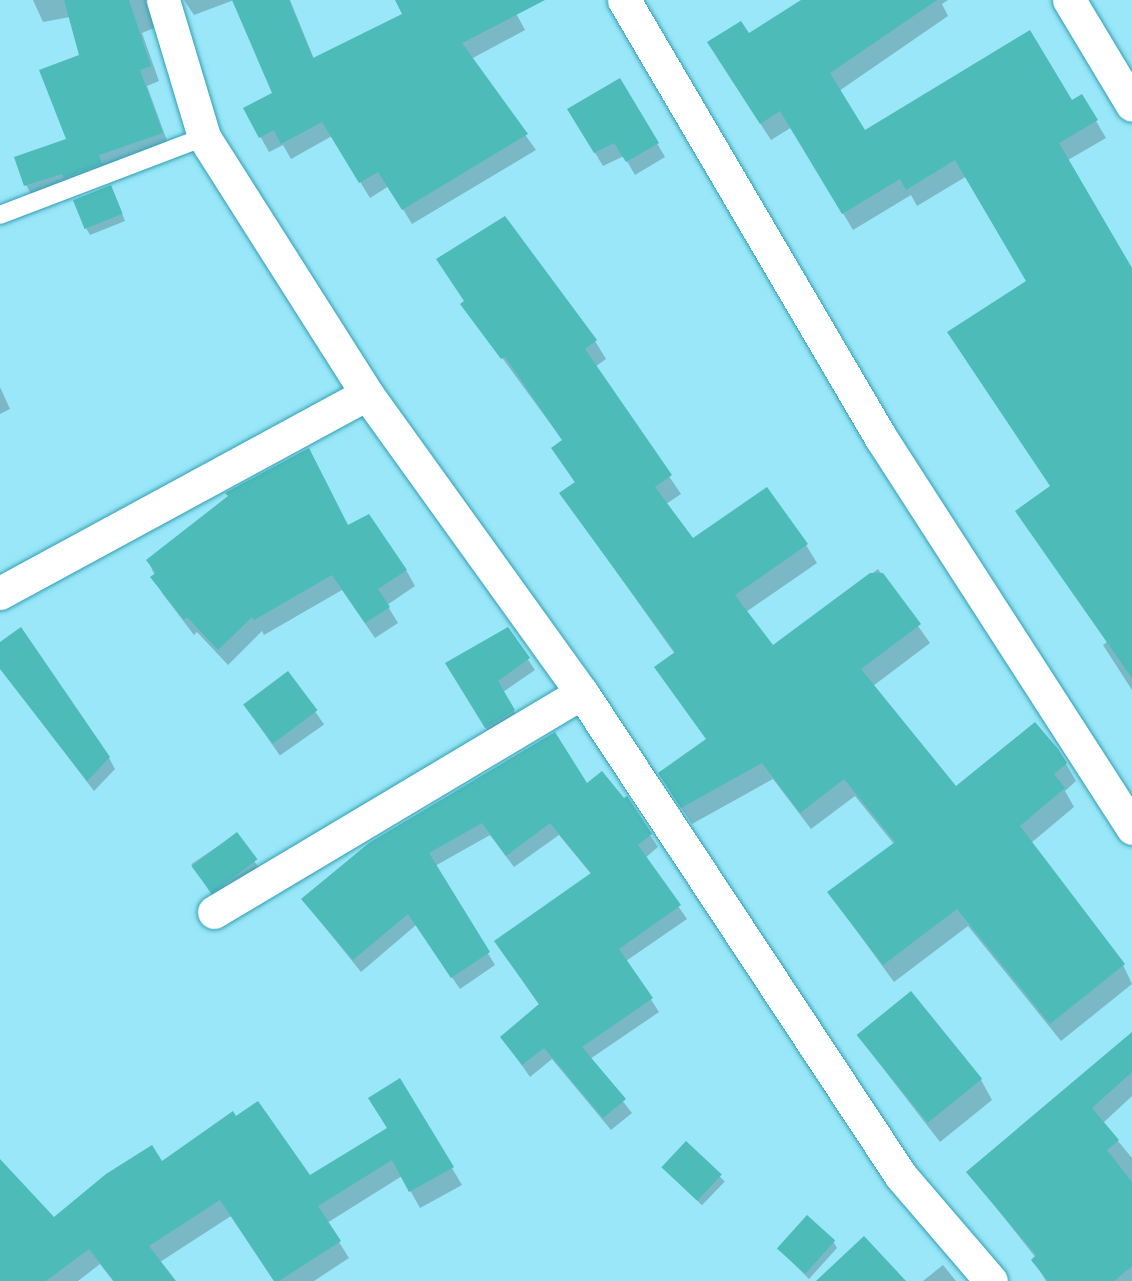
<!DOCTYPE html>
<style>
body{margin:0}
#map{position:relative;width:1132px;height:1281px;overflow:hidden;background:#99e7f8;font-family:"Archivo Narrow",sans-serif}
div>[style]{position:absolute}
.shadow>*{inset:0;background:#0003;transform-origin:0 0}
.building>*{inset:0;background:#4dbbb8;transform-origin:0 0}
.roads{filter:drop-shadow(0 0 2px #329eb3) drop-shadow(0 0 2px #329eb3)}
.lane>*{height:18px;margin:-9px;padding:0 9px;transform-origin:9px;border-radius:9px;background:#fff}
.street>*{height:33px;margin:-16.5px;padding:0 16.5px;transform-origin:16.5px;border-radius:16.5px;background:#fff}
span{translate:-50% -50%;white-space:nowrap;text-align:center;line-height:1.15;-webkit-text-stroke:6px #b8f1fe;paint-order:stroke}
</style>
<div id="map">
<div class="shadow">
<div style="clip-path:polygon(33px 0,165px 0,154px 28px,142px 33px,159px 81px,147px 86px,170px 149px,35px 201px,26px 185px,68px 141px,81px 56px,70px 17px,43px 22px)"></div>
<div style="clip-path:polygon(184px 0,290px 0,314px 59px,405px 14px,398px 0,509px 0,525px 30px,471px 59px,536px 150px,412px 224px,389px 186px,370px 198px,332px 136px,291px 159px,283px 145px,269px 152px,245px 109px,274px 94px,234px 0,194px 15px)"></div>
<div style="clip-path:polygon(841px 0,948px 0,942px 4px,948px 16px,839px 91px,864px 132px,1072px 102px,1096px 121px,1106px 138px,1068px 160px,1132px 272px,1132px 690px,1103px 645px,1107px 642px,1094px 622px,1017px 511px,1051px 488px,1028px 281px,967px 176px,917px 206px,911px 195px,853px 230px,792px 127px,771px 140px,719px 60px)"></div>
<div style="clip-path:polygon(620px 80px,665px 157px,635px 175px,624px 156px,603px 166px,569px 110px)"></div>
<div style="clip-path:polygon(114px 193px,125px 221px,90px 235px,86px 228px)"></div>
<div style="clip-path:polygon(463px 304px,595px 341px,606px 359px,595px 367px,681px 494px,666px 504px,693px 540px,806px 545px,817px 563px,746px 612px,772px 648px,878px 569px,930px 643px,873px 686px,956px 788px,1066px 764px,1076px 781px,1065px 791px,1074px 807px,1031px 843px,1123px 965px,1132px 984px,1061px 1041px,968px 926px,894px 982px,829px 893px,894px 844px,855px 796px,811px 829px,773px 779px,692px 824px,670px 791px,707px 740px,656px 668px,675px 654px,561px 494px,576px 484px,553px 449px,563px 441px)"></div>
<div style="clip-path:polygon(0 387px,10px 409px,0 414px)"></div>
<div style="clip-path:polygon(348px 527px,406px 570px,415px 586px,387px 605px,398px 623px,375px 638px,342px 590px,264px 635px,262px 631px,228px 665px,197px 632px,194px 635px,162px 593px,148px 560px)"></div>
<div style="clip-path:polygon(507px 629px,535px 670px,503px 692px,520px 722px,492px 738px,447px 664px)"></div>
<div style="clip-path:polygon(0 644px,109px 758px,115px 769px,94px 791px,0 668px)"></div>
<div style="left:288px;top:673px;width:63px;height:54px;rotate:55deg"></div>
<div style="clip-path:polygon(586px 786px,650px 835px,658px 847px,645px 858px,687px 919px,626px 961px,659px 1012px,590px 1059px,632px 1113px,611px 1130px,552px 1059px,530px 1077px,502px 1037px,540px 1006px,496px 942px,592px 875px,559px 835px,514px 867px,490px 835px,435px 866px,495px 965px,460px 989px,416px 925px,361px 972px,303px 900px,370px 845px)"></div>
<div style="left:236px;top:834px;width:48px;height:54px;rotate:56deg"></div>
<div style="clip-path:polygon(1132px 1034px,1132px 1096px,1103px 1123px,1132px 1158px,1132px 1281px,1046px 1281px,1033px 1260px,1036px 1258px,968px 1172px)"></div>
<div style="clip-path:polygon(858px 1036px,981px 1080px,992px 1100px,940px 1142px)"></div>
<div style="clip-path:polygon(400px 1080px,462px 1185px,420px 1208px,402px 1176px,327px 1223px,349px 1258px,314px 1281px,274px 1281px,231px 1216px,160px 1262px,174px 1281px,113px 1281px,100px 1264px,78px 1281px,0 1281px,0 1164px,54px 1219px,162px 1164px,310px 1177px,389px 1129px)"></div>
<div style="left:686px;top:1144px;width:54px;height:33px;rotate:44deg"></div>
<div style="clip-path:polygon(833px 1241px,837px 1248px,809px 1279px,779px 1249px)"></div>
<div style="clip-path:polygon(943px 1265px,956px 1281px,923px 1281px)"></div>
</div>
<div class="building">
<div style="clip-path:polygon(64px 0,129px 0,151px 66px,140px 70px,163px 133px,99px 155px,102px 164px,64px 178px,62px 174px,24px 186px,14px 157px,66px 139px,39px 70px,79px 55px)"></div>
<div style="clip-path:polygon(232px 0,289px 0,313px 58px,402px 14px,395px 0,545px 0,462px 43px,528px 134px,402px 210px,378px 172px,359px 183px,322px 122px,281px 144px,274px 130px,259px 138px,243px 108px,272px 93px)"></div>
<div style="clip-path:polygon(801px 0,937px 0,830px 73px,865px 130px,1030px 30px,1072px 100px,1082px 94px,1098px 120px,1059px 143px,1132px 268px,1132px 678px,1015px 511px,1050px 486px,947px 332px,1026px 281px,955px 160px,906px 190px,900px 179px,842px 214px,780px 111px,760px 124px,707px 42px,741px 21px,749px 33px)"></div>
<div style="clip-path:polygon(620px 78px,659px 143px,626px 162px,614px 143px,594px 153px,567px 109px)"></div>
<div style="left:111px;top:185px;width:31px;height:41px;rotate:68deg"></div>
<div style="clip-path:polygon(505px 216px,597px 340px,585px 349px,672px 475px,655px 487px,693px 538px,767px 487px,808px 544px,735px 595px,773px 645px,870px 573px,883px 573px,921px 624px,861px 669px,956px 786px,1035px 722px,1058px 749px,1067px 763px,1054px 774px,1065px 788px,1020px 826px,1125px 964px,1050px 1024px,957px 909px,883px 965px,827px 892px,895px 842px,844px 779px,800px 813px,762px 763px,681px 808px,658px 773px,706px 739px,654px 667px,675px 652px,559px 493px,575px 482px,551px 448px,562px 440px,505px 357px,501px 359px,460px 304px,464px 301px,436px 259px)"></div>
<div style="clip-path:polygon(309px 448px,348px 525px,369px 514px,407px 570px,378px 589px,390px 607px,365px 623px,332px 575px,254px 620px,252px 617px,218px 650px,187px 617px,184px 620px,150px 577px,156px 573px,146px 560px,228px 496px,225px 493px)"></div>
<div style="clip-path:polygon(21px 627px,110px 757px,87px 781px,0 669px,0 642px)"></div>
<div style="clip-path:polygon(508px 627px,530px 658px,498px 681px,515px 710px,485px 728px,445px 663px)"></div>
<div style="left:288px;top:671px;width:49px;height:56px;rotate:53deg"></div>
<div style="clip-path:polygon(555px 732px,587px 783px,602px 771px,624px 798px,627px 796px,652px 834px,638px 845px,681px 905px,619px 949px,653px 998px,582px 1047px,626px 1099px,603px 1118px,544px 1048px,522px 1065px,500px 1037px,539px 1004px,494px 941px,591px 873px,550px 823px,506px 856px,482px 823px,429px 853px,490px 952px,451px 978px,408px 914px,353px 960px,301px 899px,369px 843px)"></div>
<div style="left:237px;top:832px;width:34px;height:57px;rotate:53deg"></div>
<div style="left:911px;top:991px;width:113px;height:70px;rotate:51deg"></div>
<div style="clip-path:polygon(1132px 1032px,1132px 1072px,1092px 1108px,1119px 1140px,1107px 1150px,1132px 1182px,1132px 1266px,1114px 1281px,1048px 1281px,1031px 1260px,1036px 1255px,966px 1172px)"></div>
<div style="clip-path:polygon(400px 1078px,454px 1167px,409px 1192px,392px 1160px,318px 1206px,341px 1241px,279px 1281px,274px 1281px,220px 1200px,149px 1246px,176px 1281px,114px 1281px,89px 1249px,46px 1281px,0 1281px,0 1159px,54px 1217px,106px 1174px,152px 1145px,162px 1161px,233px 1111px,236px 1116px,258px 1101px,310px 1175px,387px 1128px,368px 1098px)"></div>
<div style="left:686px;top:1141px;width:49px;height:36px;rotate:43deg"></div>
<div style="left:807px;top:1215px;width:38px;height:45px;rotate:42deg"></div>
<div style="clip-path:polygon(864px 1236px,906px 1281px,816px 1281px)"></div>
</div>
<div class="roads">
<div class="lane">
<div style="left:0;top:215px;width:218px;rotate:-20.9deg"></div>
</div>
<div class="street">
<div style="left:163px;top:0;width:143px;rotate:73.3deg"></div>
<div style="left:204px;top:137px;width:304px;rotate:57.6deg"></div>
<div style="left:367px;top:394px;width:368px;rotate:54.3deg"></div>
<div style="left:582px;top:693px;width:579px;rotate:56.56deg"></div>
<div style="left:901px;top:1176px;width:138px;rotate:49.4deg"></div>
<div style="left:624px;top:0;width:508px;rotate:59.6deg"></div>
<div style="left:881px;top:438px;width:464px;rotate:57.2deg"></div>
<div style="left:1069px;top:0;width:122px;rotate:59deg"></div>
<div style="left:0;top:593px;width:417px;rotate:-28.5deg"></div>
<div style="left:214px;top:912px;width:428px;rotate:-30.8deg"></div>
</div>
</div>
</div>
